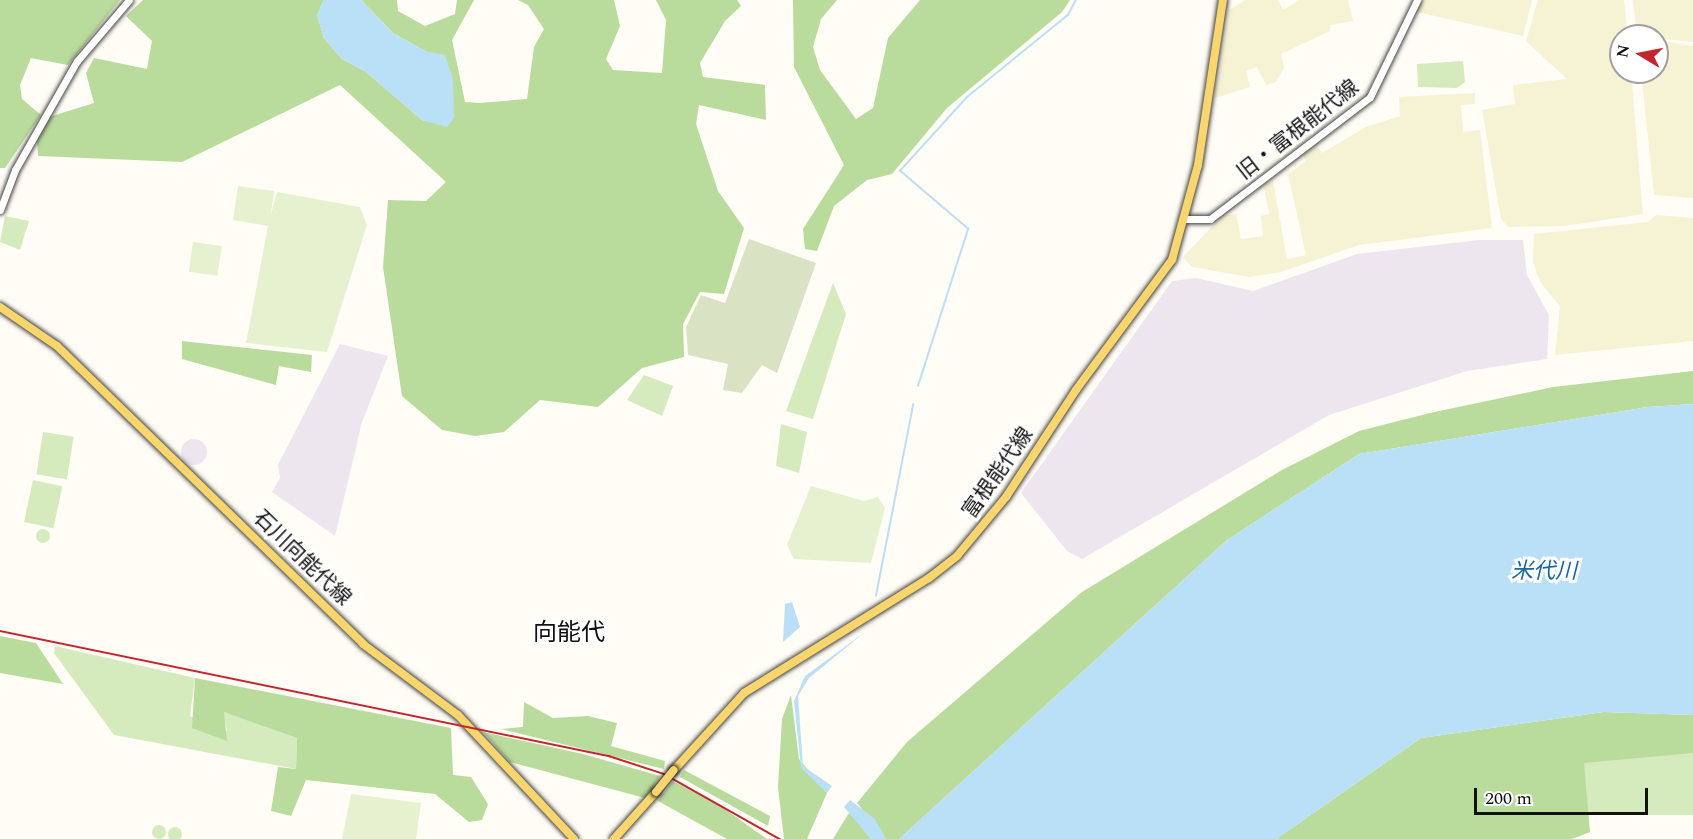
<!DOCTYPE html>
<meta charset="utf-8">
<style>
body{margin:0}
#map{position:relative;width:1693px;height:839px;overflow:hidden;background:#fffdf5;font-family:Spectral,"Noto Sans JP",serif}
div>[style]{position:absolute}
.industrial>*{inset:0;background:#eee6ef}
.round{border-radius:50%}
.farmland>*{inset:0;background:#f6f3d4}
.green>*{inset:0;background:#d5ebbd;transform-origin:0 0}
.forest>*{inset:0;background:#b9dc9c}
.cemetery>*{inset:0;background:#d9e3c4}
.pitch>*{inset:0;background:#e6f2cf;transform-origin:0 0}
.water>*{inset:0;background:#b9e0f7}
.stream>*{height:1.5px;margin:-0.75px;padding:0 0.75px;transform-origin:0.75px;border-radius:0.75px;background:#b9e0f7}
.roads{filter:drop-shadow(0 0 2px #444) drop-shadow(0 0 2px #444)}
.minor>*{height:7px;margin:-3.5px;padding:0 3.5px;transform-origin:3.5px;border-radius:3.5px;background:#fff}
.major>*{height:8px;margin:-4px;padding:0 4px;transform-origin:4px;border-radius:4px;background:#f9d66b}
.rail>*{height:1.5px;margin:-0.75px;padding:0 0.75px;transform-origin:0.75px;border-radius:0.75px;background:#c4262e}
.bridges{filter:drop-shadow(0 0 2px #222) drop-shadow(0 0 2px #222)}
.major-bridge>*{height:8px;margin:-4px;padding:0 4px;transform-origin:4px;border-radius:4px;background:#f9d66b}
span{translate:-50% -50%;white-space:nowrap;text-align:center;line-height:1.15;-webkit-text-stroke:6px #fff;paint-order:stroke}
.street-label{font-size:21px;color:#111}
.water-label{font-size:22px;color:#1768a6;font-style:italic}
.quarter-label{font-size:24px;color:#111}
.north{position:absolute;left:1609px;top:24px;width:60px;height:60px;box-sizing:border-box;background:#fff;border:2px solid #a0a0a0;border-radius:50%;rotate:280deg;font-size:16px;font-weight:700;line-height:24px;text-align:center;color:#111}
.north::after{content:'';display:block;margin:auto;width:21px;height:27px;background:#c4262e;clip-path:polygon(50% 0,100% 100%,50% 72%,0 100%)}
.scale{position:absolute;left:1474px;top:788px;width:174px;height:27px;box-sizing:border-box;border:3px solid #111;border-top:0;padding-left:8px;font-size:18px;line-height:21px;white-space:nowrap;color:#111;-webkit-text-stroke:4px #fff;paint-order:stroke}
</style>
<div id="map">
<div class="industrial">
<div style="clip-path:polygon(1479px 240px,1523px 240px,1527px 275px,1549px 315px,1547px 359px,1467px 371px,1329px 415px,1082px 559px,1067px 551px,1021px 493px,1172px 281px,1196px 278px,1253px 291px,1357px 254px)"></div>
<div style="clip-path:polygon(340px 344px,388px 356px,362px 422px,335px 536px,272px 492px,280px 478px,278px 465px)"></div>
<div class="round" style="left:181px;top:439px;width:26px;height:26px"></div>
</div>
<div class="farmland">
<div style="clip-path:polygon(1245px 0,1278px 0,1283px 10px,1299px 0,1348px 0,1353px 21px,1330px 25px,1330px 31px,1281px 54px,1284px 67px,1276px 82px,1266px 85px,1257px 67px,1246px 71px,1250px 87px,1215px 98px,1229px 10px)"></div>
<div style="clip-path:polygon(1422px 0,1532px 0,1523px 36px,1417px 12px)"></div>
<div style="clip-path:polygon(1538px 0,1624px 0,1628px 36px,1621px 36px,1621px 72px,1631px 72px,1643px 214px,1565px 226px,1508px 227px,1501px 219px,1482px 110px,1515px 104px,1513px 85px,1567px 79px,1526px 41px)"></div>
<div style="clip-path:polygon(1633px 0,1693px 0,1693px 42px,1637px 36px)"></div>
<div style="clip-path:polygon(1657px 40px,1693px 46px,1693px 198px,1654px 195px,1641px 72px,1657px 72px)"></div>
<div style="clip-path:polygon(1475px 93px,1475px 104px,1461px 105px,1463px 132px,1480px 130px,1492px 228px,1359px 245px,1281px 272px,1249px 277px,1192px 267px,1183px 257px,1222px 216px,1236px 214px,1241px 239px,1263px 236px,1261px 216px,1269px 214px,1263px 183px,1273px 181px,1287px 259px,1306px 255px,1288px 174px,1306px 161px,1301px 152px,1314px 142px,1322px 153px,1366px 127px,1400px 116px,1399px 97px)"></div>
<div style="clip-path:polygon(1656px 215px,1693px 218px,1693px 341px,1555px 355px,1560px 306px,1540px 282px,1533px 262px,1534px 234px,1648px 222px)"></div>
</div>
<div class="green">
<div style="clip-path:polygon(1463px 61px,1465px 82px,1457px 88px,1418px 87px,1417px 64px)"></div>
<div style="clip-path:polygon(5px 216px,29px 221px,20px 250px,0 242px)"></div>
<div style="clip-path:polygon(833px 283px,846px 314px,813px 419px,786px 411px)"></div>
<div style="clip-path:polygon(644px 375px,673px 386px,662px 416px,627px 400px)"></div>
<div style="clip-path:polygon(781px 424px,807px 432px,799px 473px,776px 466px)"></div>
<div style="left:43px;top:432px;width:31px;height:43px;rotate:9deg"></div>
<div style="left:33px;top:480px;width:30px;height:43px;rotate:12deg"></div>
<div class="round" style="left:36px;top:529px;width:14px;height:14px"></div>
<div style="clip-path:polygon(55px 646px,195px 678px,190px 716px,227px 731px,223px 712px,229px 713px,297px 738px,296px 769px,114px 735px,54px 653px)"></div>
<div style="left:1693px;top:753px;width:62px;height:110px;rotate:90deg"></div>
<div class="round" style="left:152px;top:825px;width:14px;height:14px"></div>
<div class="round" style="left:168px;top:827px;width:14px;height:14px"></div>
</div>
<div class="forest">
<div style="clip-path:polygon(0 0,120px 0,68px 65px,31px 58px,20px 85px,22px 99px,41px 115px,5px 168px,0 168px)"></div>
<div style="clip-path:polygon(143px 0,324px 0,317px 15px,324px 38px,342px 59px,365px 71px,422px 120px,447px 126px,425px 51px,393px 33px,361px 0,397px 0,398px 11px,425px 26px,455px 14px,457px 0,474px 0,452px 40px,465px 102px,480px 103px,527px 99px,534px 47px,544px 29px,528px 5px,518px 0,614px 0,620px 26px,606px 59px,613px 70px,662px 73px,666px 20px,656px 0,737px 0,741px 6px,725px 21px,700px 63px,703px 77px,765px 85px,766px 120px,699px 105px,696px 124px,718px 191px,744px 228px,724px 294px,700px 292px,683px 324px,684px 357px,642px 368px,598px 407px,540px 400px,504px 432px,475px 436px,442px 430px,402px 396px,383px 267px,388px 200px,426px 201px,446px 182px,340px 85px,182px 162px,38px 156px,37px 140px,49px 117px,94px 103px,86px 73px,94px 58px,147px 69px,152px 41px,126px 16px)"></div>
<div style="clip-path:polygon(793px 0,837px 0,821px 19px,813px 47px,820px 70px,856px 119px,873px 108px,888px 38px,920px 0,1070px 0,1062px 12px,947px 108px,892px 174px,867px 180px,834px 206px,817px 251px,805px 249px,803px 229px,844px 165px,794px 67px)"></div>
<div style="clip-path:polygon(182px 341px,312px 355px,311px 372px,279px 366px,276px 385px,182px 359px)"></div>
<div style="clip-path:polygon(1693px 371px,1693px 404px,1648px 407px,1359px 454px,1227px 540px,899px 839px,886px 839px,857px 803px,907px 742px,1082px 592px,1282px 470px,1359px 431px,1430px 413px,1553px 387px)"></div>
<div style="clip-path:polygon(0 636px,36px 643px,63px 684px,0 673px)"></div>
<div style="clip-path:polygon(195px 678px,451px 728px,453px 775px,471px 777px,488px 804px,482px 820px,469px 822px,435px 794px,306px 780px,291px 816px,271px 811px,278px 767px,296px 769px,297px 738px,224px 712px,227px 741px,192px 728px)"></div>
<div style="clip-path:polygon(791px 695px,799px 759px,827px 793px,807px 839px,784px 839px,778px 787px,782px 719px)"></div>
<div style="clip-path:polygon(524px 702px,553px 718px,588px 716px,617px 723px,611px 746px,665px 761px,664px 769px,501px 729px,523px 727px)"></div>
<div style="clip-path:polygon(1604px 712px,1693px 715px,1693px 753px,1584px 763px,1590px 832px,1572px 839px,1276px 839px,1421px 738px)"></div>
<div style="clip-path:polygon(483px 732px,583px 754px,660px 776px,645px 798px,510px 762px)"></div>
<div style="clip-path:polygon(684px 770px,770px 816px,768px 826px,680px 777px)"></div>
<div style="clip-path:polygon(673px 781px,719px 805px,767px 839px,727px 839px,658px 801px)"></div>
<div style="clip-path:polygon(849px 813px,856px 820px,871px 839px,833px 839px)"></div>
</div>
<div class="cemetery">
<div style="clip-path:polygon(749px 239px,816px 263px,777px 373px,762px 365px,742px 393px,723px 390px,728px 364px,688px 355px,686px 327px,701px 295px,725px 303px)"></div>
</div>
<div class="pitch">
<div style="clip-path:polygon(238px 186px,274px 191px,271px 214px,277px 192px,360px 207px,367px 225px,327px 352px,246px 343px,268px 226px,233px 220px)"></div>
<div style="left:193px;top:242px;width:29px;height:30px;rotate:8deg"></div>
<div style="clip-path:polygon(811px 486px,864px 501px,878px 497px,885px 508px,871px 563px,794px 559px,787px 545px)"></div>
<div style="clip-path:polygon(351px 794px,421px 803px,416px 839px,342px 839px)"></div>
</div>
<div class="water">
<div style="clip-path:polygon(324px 0,361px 0,393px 33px,425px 51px,445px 55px,453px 79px,454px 118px,447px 127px,422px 120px,365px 71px,342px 59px,324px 38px,317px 15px)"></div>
<div style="clip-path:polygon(1693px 404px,1693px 715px,1604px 712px,1421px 738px,1276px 839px,899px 839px,1227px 540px,1359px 454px,1648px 407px)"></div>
<div style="clip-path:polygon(792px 602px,800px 627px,783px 642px,785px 604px)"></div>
<div style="clip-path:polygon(865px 632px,809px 678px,798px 696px,803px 766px,832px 786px,827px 793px,801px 768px,794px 701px,805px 676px)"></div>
<div style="clip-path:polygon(850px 800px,875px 819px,886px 839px,871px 839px,844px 807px)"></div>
</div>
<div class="stream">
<div style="left:918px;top:386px;width:165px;rotate:-72.3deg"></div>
<div style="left:968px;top:229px;width:89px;rotate:-139.5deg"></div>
<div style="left:900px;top:171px;width:100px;rotate:-47.8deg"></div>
<div style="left:967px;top:97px;width:130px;rotate:-39.1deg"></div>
<div style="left:1068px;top:15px;width:17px;rotate:-62deg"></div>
<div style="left:876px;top:596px;width:195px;rotate:-79deg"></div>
</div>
<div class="roads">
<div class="minor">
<div style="left:0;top:210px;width:43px;rotate:-69.4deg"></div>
<div style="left:15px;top:170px;width:125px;rotate:-60.4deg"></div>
<div style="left:77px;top:61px;width:80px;rotate:-49.6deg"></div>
<div style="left:1186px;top:219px;width:24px"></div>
<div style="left:1210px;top:219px;width:201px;rotate:-37.3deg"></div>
<div style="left:1370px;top:97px;width:108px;rotate:-64.1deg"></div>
</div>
<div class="major">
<div style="left:0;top:307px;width:69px;rotate:34.4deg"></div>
<div style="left:57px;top:346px;width:427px;rotate:44.2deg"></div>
<div style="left:363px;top:644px;width:119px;rotate:36.8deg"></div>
<div style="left:458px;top:715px;width:170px;rotate:46.9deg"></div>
<div style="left:674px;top:770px;width:104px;rotate:-47.7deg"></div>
<div style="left:744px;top:693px;width:218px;rotate:-31.9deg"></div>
<div style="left:929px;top:578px;width:36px;rotate:-38deg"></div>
<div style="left:957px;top:556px;width:77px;rotate:-50.3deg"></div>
<div style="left:1006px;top:497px;width:128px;rotate:-56.8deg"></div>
<div style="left:1076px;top:390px;width:162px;rotate:-53.6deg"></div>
<div style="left:1172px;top:260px;width:98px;rotate:-74.7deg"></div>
<div style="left:1198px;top:165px;width:167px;rotate:-81.4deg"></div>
<div style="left:614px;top:839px;width:63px;rotate:-48.2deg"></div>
</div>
</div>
<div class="rail">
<div style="left:0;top:631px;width:622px;rotate:11.6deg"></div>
<div style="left:609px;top:756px;width:58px;rotate:18.1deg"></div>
<div style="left:664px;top:774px;width:133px;rotate:29.3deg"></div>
</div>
<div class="bridges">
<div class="major-bridge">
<div style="left:656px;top:792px;width:28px;rotate:-51deg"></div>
</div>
</div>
<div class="street-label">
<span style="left:1298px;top:130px;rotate:-38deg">旧・富根能代線</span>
<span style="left:998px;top:473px;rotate:-55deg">富根能代線</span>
<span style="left:302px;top:558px;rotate:44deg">石川向能代線</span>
</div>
<div class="water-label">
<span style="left:1544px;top:572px">米代川</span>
</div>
<div class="quarter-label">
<span style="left:569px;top:634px">向能代</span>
</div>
<div class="north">N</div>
<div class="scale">200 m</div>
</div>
